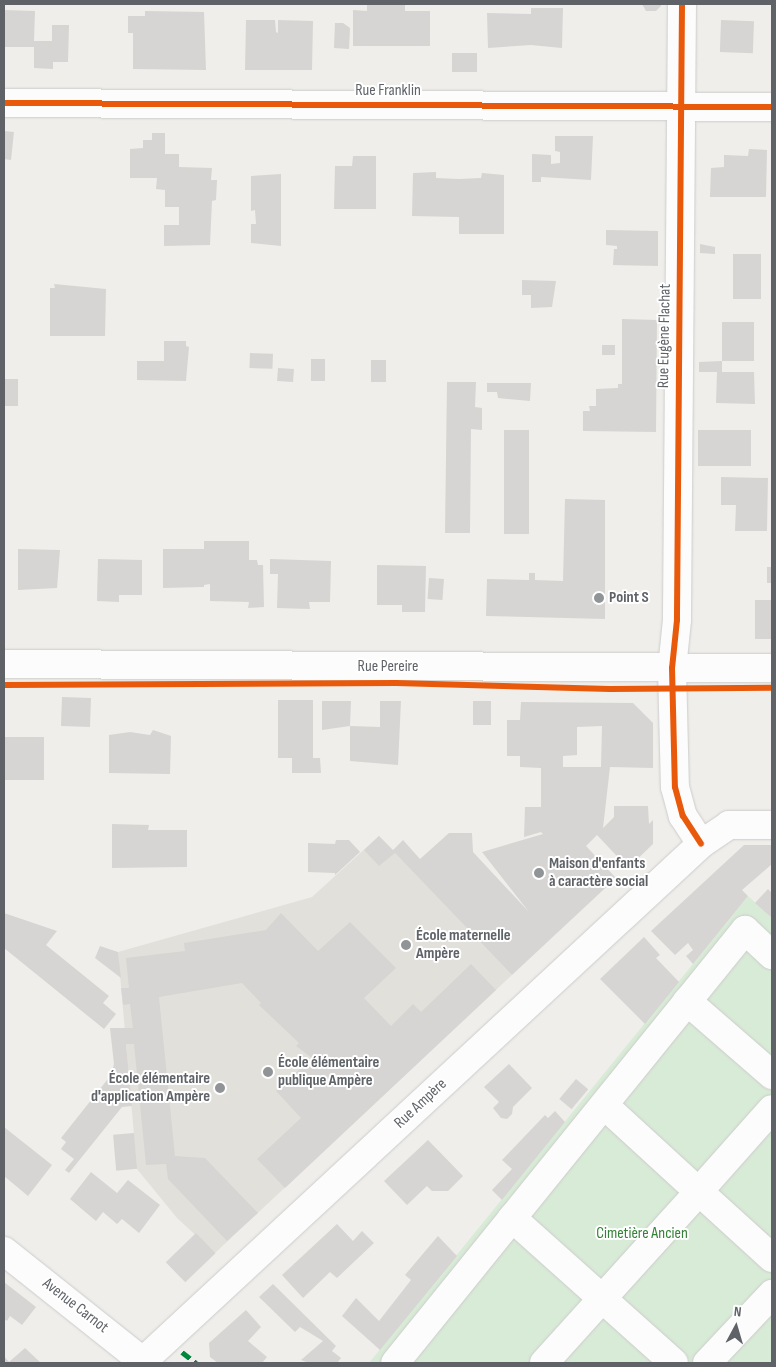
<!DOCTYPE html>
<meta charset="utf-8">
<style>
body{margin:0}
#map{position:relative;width:776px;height:1367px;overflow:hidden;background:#efeeea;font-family:"Sofia Sans Condensed",sans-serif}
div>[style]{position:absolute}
.education>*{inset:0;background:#e2e0da}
.green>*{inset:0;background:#d8ebd6}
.building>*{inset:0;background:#d6d5d3;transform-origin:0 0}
.roads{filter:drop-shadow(0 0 1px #cbcccc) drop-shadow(0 0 1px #cbcccc)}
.minor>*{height:28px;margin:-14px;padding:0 14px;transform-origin:14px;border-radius:14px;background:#fdfcfc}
.quiet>*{height:5px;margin-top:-2.5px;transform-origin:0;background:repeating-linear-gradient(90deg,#00873e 0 10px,transparent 0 15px)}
.cycleway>*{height:6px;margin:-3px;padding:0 3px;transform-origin:3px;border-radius:3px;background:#e8590c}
.dots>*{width:14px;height:14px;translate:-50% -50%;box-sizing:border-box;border:2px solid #fff;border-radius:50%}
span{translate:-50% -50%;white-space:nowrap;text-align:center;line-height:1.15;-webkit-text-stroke:4px #fff;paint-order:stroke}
.street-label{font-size:16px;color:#5f6368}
.poi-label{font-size:16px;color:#5f6368;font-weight:700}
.left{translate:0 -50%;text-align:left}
.right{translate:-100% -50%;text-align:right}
.park-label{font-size:16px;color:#348238}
.frame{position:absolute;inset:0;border:5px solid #5f6368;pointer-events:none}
.north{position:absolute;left:711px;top:1302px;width:50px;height:50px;-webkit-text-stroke:4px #fff;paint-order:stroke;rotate:6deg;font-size:14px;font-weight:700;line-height:20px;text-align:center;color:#5f6368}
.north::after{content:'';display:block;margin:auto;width:18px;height:22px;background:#5f6368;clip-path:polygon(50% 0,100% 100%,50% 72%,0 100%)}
</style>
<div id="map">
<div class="education">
<div style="clip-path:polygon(379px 836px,512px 975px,215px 1253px,177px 1218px,137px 1169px,118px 952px,312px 897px)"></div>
</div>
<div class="green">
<div style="clip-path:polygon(748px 896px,772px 918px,772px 1363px,369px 1363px)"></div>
</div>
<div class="building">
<div style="clip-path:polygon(367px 4px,405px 4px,405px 11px,430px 11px,430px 46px,353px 46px,353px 10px,367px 11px)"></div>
<div style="clip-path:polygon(642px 4px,661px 4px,661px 6px,656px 11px,646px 11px)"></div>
<div style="clip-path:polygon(531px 8px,563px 8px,562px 48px,531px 45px,488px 48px,487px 13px,531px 14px)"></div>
<div style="clip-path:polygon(4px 10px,35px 11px,34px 41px,52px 41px,52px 25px,69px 25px,68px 62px,53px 62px,53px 69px,34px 68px,34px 47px,4px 47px)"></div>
<div style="clip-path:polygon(145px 11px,204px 12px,206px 70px,133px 69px,133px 33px,128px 33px,128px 16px,145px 16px)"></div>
<div style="clip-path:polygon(246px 20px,275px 20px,276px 32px,278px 33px,278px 20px,313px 21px,312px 70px,245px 70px)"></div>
<div style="left:721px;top:20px;width:33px;height:32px;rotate:2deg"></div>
<div style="clip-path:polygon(335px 23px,343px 23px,350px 28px,349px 49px,334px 48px)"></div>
<div style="left:452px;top:53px;width:25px;height:19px"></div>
<div style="left:4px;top:131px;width:10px;height:28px;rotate:6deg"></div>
<div style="clip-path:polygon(152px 133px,165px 133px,165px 154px,179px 154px,179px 167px,212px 168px,211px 180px,217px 180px,216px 200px,212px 201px,210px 245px,164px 246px,164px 225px,179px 225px,179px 207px,165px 207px,165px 190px,156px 189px,157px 178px,130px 178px,130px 149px,143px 148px,143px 140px,152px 140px)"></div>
<div style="clip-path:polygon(555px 136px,593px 136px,591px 180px,541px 177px,541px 182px,532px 182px,532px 154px,551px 155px,551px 164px,560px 163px,560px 152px,555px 151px)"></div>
<div style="clip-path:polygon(749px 149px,767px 150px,766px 197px,710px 197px,711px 168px,724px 167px,724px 155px,748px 156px)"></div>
<div style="clip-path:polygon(353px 156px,376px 156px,376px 209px,334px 209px,335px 166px,352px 166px)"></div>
<div style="clip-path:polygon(436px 172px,436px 178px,459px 179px,481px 178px,482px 173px,504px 175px,504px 234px,459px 234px,459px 217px,412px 216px,413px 173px)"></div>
<div style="clip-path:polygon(281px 174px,281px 246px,251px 243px,251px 224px,256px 224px,255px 210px,251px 211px,251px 176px)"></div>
<div style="clip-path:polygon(606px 230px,658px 231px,658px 266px,613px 265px,614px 249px,617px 249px,617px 246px,606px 245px)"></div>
<div style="clip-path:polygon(700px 244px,715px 247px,715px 254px,700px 253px)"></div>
<div style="left:733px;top:254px;width:28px;height:45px"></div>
<div style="clip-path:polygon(522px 280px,556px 281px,552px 307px,531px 308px,531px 295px,522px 295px)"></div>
<div style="clip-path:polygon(54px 284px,106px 289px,105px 336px,50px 336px,50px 288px,55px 288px)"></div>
<div style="clip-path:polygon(622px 319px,657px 320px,656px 432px,583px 431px,583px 411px,590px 411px,589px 406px,596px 406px,596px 389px,618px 388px,618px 384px,622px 384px)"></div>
<div style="left:722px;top:322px;width:32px;height:39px"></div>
<div style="clip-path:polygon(164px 341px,186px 341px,186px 346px,189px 347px,186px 381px,137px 380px,137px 361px,164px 361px)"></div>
<div style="left:602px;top:345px;width:13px;height:10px"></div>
<div style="left:250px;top:353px;width:23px;height:15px;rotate:2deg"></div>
<div style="left:325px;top:359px;width:22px;height:14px;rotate:90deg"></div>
<div style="left:371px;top:360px;width:15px;height:22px"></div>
<div style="clip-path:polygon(722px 361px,722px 372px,754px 372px,755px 404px,716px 403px,717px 372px,699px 372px,699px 362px)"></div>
<div style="left:278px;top:368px;width:16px;height:13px;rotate:4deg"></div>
<div style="left:4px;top:379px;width:14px;height:27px"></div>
<div style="clip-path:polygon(447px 382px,476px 382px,475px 407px,482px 408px,482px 430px,471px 429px,470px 533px,445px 533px)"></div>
<div style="clip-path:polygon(487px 383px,531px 383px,530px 401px,498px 398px,497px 392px,487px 392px)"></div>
<div style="left:504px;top:430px;width:25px;height:104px"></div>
<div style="left:698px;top:430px;width:53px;height:36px"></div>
<div style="clip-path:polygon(721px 477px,768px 478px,767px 531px,735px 531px,736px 505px,721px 505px)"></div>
<div style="clip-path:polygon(565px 499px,605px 500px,605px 619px,486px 616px,487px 579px,529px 580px,529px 573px,535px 573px,535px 580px,563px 581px)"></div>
<div style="clip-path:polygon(204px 541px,249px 541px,249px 560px,257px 560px,258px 565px,263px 565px,264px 607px,248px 608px,249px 602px,210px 601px,210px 584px,204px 585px,204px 587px,163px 588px,163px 549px,204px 549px)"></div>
<div style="clip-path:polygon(18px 549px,60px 550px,57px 588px,18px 590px)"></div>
<div style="clip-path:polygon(98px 559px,142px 560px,142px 595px,119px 595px,119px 602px,97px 601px)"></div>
<div style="clip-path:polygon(270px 559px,331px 561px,330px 602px,309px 602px,310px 609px,277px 608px,278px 574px,270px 574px)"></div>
<div style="clip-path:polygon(377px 565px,426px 566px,425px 612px,402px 612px,402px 605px,377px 605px)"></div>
<div style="left:767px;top:567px;width:5px;height:16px"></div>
<div style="left:429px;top:578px;width:15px;height:21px;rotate:4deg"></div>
<div style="left:755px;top:600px;width:17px;height:39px"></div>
<div style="left:62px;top:697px;width:29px;height:29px;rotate:2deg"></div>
<div style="clip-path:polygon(278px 700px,313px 700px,313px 758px,320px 758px,321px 773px,292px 773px,292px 758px,278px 758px)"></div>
<div style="clip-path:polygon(322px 701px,351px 701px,350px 726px,322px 730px)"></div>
<div style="clip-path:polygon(380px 701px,401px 701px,398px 765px,350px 761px,350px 726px,380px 727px)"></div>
<div style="left:473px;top:701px;width:18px;height:24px"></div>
<div style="clip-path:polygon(evenodd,521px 702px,633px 703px,653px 723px,653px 768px,610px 767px,603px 828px,614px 817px,614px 806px,648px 806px,649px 824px,653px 820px,653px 844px,628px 868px,597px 835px,586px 846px,616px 878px,512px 975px,395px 853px,379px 866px,364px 850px,379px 836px,393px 850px,403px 840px,420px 859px,449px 833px,472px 833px,473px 852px,529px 912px,482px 852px,543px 834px,541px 832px,524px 837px,525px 807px,541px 807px,541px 768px,520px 767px,520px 756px,507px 756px,507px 720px,520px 720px,521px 702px,602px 726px,601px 767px,563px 767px,563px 756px,577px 755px,577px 727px,602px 726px)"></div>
<div style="clip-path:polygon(153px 730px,171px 736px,170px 774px,109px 773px,109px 735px,130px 732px,150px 735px)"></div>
<div style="left:4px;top:737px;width:40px;height:43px"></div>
<div style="clip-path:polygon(112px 824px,149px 825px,148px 830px,187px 830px,187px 867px,112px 868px)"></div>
<div style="clip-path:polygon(336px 840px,349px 840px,360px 852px,335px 875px,335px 873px,308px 872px,308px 843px,335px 844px)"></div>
<div style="clip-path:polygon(744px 845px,772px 845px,772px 864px,742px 890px,748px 896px,693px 964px,686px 956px,693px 950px,688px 943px,675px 955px,651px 931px)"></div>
<div style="clip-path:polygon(768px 889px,772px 893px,772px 918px,755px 903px)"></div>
<div style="clip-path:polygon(4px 913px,57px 931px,46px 945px,109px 996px,103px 1003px,116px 1014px,104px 1029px,4px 948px)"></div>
<div style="clip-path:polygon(281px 913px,318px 951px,350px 922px,396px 968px,364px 998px,391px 1026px,413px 1004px,421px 1012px,471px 964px,496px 990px,285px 1188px,257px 1159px,301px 1118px,276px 1091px,304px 1065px,308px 1069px,316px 1061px,296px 1046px,299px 1043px,259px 1005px,261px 1003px,242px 983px,159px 997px,175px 1156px,205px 1158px,258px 1213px,227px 1241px,168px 1179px,166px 1164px,146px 1165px,134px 1044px,126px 1044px,132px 1106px,122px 1107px,69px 1173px,65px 1170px,74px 1159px,61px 1149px,66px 1142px,61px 1138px,111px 1075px,114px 1064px,110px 1028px,133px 1028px,130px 1004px,123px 1005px,121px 988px,129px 988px,126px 958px,185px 951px,184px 943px,266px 930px)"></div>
<div style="clip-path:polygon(644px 937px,660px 955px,656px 958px,679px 982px,645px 1024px,600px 979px)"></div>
<div style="clip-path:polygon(100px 946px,118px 952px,121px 978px,95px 958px)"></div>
<div style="clip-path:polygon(509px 1064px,532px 1088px,513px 1107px,512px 1114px,507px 1119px,501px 1118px,493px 1108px,499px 1102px,484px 1087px)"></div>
<div style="left:576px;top:1079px;width:16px;height:26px;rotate:40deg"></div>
<div style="clip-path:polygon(555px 1111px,565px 1122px,502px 1200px,492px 1190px,512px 1169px,502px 1160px,545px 1115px,548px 1118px)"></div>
<div style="clip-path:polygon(4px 1127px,52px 1165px,28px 1196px,4px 1176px)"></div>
<div style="left:134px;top:1133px;width:36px;height:21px;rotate:85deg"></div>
<div style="clip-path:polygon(428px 1140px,463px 1176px,448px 1191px,432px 1191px,427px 1186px,407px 1205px,384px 1181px)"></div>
<div style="clip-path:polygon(91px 1172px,117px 1193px,128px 1180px,160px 1205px,139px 1233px,122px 1219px,117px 1224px,103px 1212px,96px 1221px,70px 1199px)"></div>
<div style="clip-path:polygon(337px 1224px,353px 1241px,362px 1231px,374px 1243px,337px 1278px,330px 1272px,303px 1298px,282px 1275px)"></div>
<div style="left:196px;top:1233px;width:28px;height:42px;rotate:46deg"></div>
<div style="clip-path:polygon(438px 1236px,457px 1256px,380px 1350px,342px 1316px,356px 1298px,379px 1321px,411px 1280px,405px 1275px)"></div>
<div style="clip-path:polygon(4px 1282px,36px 1307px,22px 1325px,10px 1316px,7px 1321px,4px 1319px)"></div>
<div style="clip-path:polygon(273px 1284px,336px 1346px,332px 1351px,341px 1358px,337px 1363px,309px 1363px,301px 1360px,323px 1341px,300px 1327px,295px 1332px,259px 1297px)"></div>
<div style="clip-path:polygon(246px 1310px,261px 1327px,248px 1341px,267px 1357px,262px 1363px,218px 1363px,210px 1357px,209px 1343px)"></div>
<div style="clip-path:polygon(25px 1348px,41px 1363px,4px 1363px,4px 1356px,9px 1362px)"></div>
</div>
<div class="roads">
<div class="minor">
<div style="left:682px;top:4px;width:616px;rotate:90.47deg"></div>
<div style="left:677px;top:620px;width:48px;rotate:95.9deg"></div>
<div style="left:672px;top:668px;width:119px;rotate:88.6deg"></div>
<div style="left:675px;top:787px;width:30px;rotate:75deg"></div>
<div style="left:683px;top:816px;width:33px;rotate:57deg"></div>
<div style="left:4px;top:103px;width:768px;rotate:0.3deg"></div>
<div style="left:4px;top:664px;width:768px;rotate:0.3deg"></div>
<div style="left:687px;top:1001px;width:113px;rotate:41deg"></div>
<div style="left:604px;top:1105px;width:114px;rotate:42.5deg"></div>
<div style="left:708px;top:1181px;width:96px;rotate:-48.4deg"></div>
<div style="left:706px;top:1198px;width:89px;rotate:42.3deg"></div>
<div style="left:512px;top:1218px;width:217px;rotate:41.8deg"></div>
<div style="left:4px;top:1251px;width:180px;rotate:38.5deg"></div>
<div style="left:141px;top:1363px;width:764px;rotate:-42.82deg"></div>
<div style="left:701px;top:844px;width:34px;rotate:-34deg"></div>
<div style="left:729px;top:825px;width:43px"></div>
<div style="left:395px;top:1363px;width:557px;rotate:-51.05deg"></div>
<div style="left:745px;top:930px;width:37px;rotate:43deg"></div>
<div style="left:544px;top:1363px;width:221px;rotate:-47.9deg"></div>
<div style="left:707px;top:1363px;width:95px;rotate:-46.7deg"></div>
</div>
</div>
<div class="quiet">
<div style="left:182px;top:1352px;width:18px;rotate:38deg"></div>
</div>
<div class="cycleway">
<div style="left:682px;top:4px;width:616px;rotate:90.47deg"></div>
<div style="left:677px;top:620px;width:48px;rotate:95.9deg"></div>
<div style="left:672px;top:668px;width:119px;rotate:88.6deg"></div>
<div style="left:675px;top:787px;width:30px;rotate:75deg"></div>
<div style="left:683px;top:816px;width:33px;rotate:57deg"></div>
<div style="left:4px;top:103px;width:768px;rotate:0.3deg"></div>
<div style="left:4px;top:685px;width:392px;rotate:-0.3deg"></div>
<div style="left:396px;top:683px;width:214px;rotate:1.6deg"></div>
<div style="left:610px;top:689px;width:162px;rotate:-0.4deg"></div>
</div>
<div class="dots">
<div style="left:599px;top:598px;background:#919496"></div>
<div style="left:539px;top:873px;background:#919496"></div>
<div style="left:406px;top:945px;background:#919496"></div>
<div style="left:268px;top:1072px;background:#919496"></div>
<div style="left:220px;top:1088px;background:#919496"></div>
</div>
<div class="street-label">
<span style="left:388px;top:91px">Rue Franklin</span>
<span style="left:665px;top:336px;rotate:-89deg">Rue Eugène Flachat</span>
<span style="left:388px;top:667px">Rue Pereire</span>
<span style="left:421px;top:1104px;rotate:-43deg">Rue Ampère</span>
<span style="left:75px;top:1306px;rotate:38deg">Avenue Carnot</span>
</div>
<div class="poi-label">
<span class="left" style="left:609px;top:598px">Point S</span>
<span class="left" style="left:549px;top:873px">Maison d'enfants<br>à caractère social</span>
<span class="left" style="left:416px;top:945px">École maternelle<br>Ampère</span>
<span class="left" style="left:278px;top:1072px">École élémentaire<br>publique Ampère</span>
<span class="right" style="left:210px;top:1088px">École élémentaire<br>d'application Ampère</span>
</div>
<div class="park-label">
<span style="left:642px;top:1234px">Cimetière Ancien</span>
</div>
<div class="frame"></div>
<div class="north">N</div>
</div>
